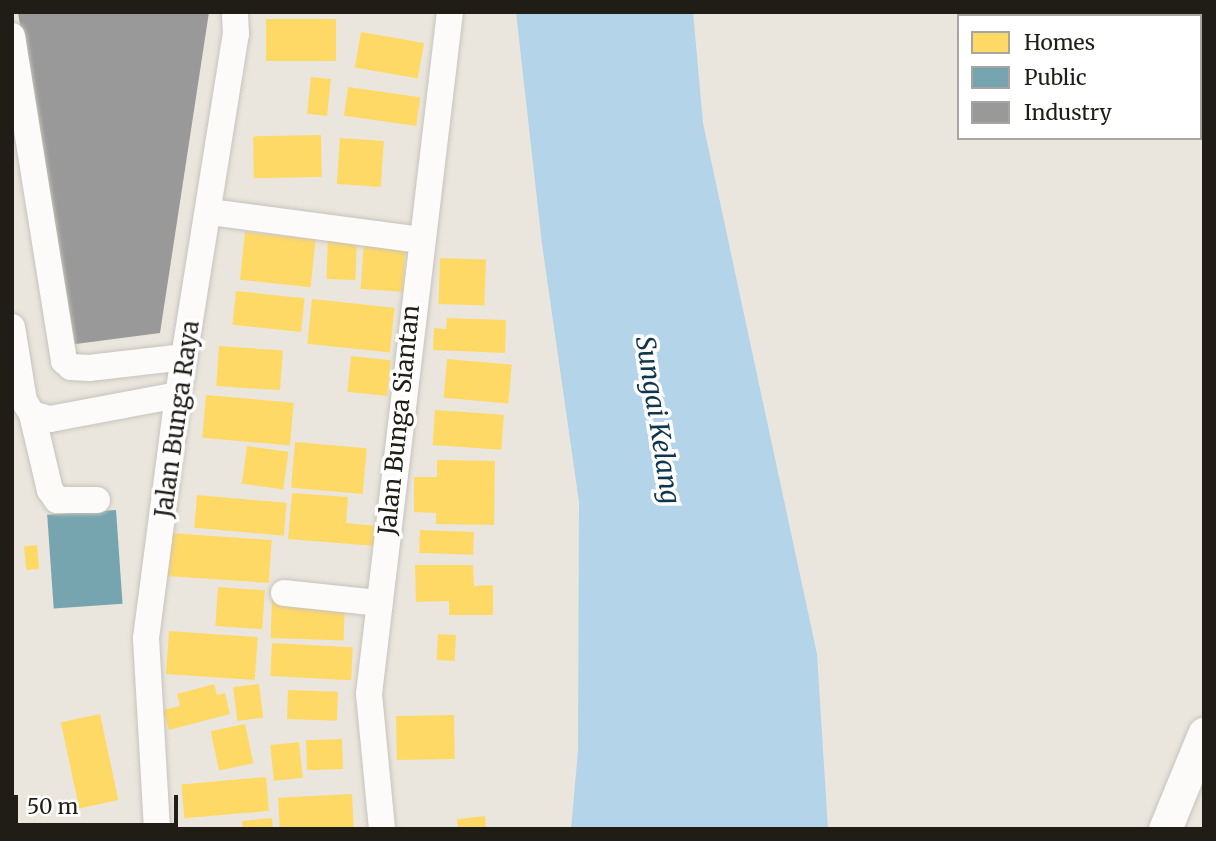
<!DOCTYPE html>
<style>
body{margin:0}
#map{position:relative;width:1216px;height:841px;overflow:hidden;background:#eae6dd;font-family:Merriweather,serif}
div>[style]{position:absolute}
.water>*{inset:0;background:#b4d4e9}
.homes>*{inset:0;background:#ffd966;transform-origin:0 0}
.public>*{inset:0;background:#76a5af;transform-origin:0 0}
.industry>*{inset:0;background:#999}
.roads{filter:drop-shadow(0 0 2px #c7c3bc) drop-shadow(0 0 2px #c7c3bc)}
.minor>*{height:26px;margin:-13px;padding:0 13px;transform-origin:13px;border-radius:13px;background:#fcfbfa}
.major>*{height:33px;margin:-16.5px;padding:0 16.5px;transform-origin:16.5px;border-radius:16.5px;background:#fcfbfa}
span{translate:-50% -50%;white-space:nowrap;text-align:center;line-height:1.15;-webkit-text-stroke:7px #fff;paint-order:stroke}
.street-label{font-size:24px;color:#201d17}
.water-label{font-size:26px;color:#0e364c;font-style:italic}
.frame{position:absolute;inset:0;border:14px solid #201d17;pointer-events:none}
.legend{position:absolute;left:957px;top:14px;width:245px;height:126px;box-sizing:border-box;background:#fff;border:2px solid #a6a5a2;margin:0;padding:9px 12px;list-style:none;font-size:21px;color:#201d17}
.legend li{display:flex;align-items:center;gap:14px;height:35px}
.legend b{width:35px;border:2px solid #a6a5a2}
.scale{position:absolute;left:14px;top:795px;width:164px;height:32px;box-sizing:border-box;border:4px solid #201d17;border-top:0;padding-left:9px;font-size:21px;line-height:24px;white-space:nowrap;color:#201d17;-webkit-text-stroke:5px #fff;paint-order:stroke}
</style>
<div id="map">
<div class="water">
<div style="clip-path:polygon(516px 12px,693px 12px,703px 123px,817px 654px,828px 829px,571px 829px,578px 751px,579px 502px,542px 244px)"></div>
</div>
<div class="homes">
<div style="left:336px;top:19px;width:42px;height:70px;rotate:90deg"></div>
<div style="left:361px;top:32px;width:64px;height:36px;rotate:10deg"></div>
<div style="left:311px;top:77px;width:20px;height:37px;rotate:6deg"></div>
<div style="left:348px;top:87px;width:73px;height:29px;rotate:8deg"></div>
<div style="left:321px;top:135px;width:42px;height:68px;rotate:89deg"></div>
<div style="left:340px;top:138px;width:44px;height:46px;rotate:4deg"></div>
<div style="left:245px;top:232px;width:71px;height:48px;rotate:6deg"></div>
<div style="left:328px;top:235px;width:29px;height:44px;rotate:2deg"></div>
<div style="left:364px;top:240px;width:42px;height:49px;rotate:4deg"></div>
<div style="left:440px;top:258px;width:46px;height:46px;rotate:2deg"></div>
<div style="left:236px;top:291px;width:69px;height:34px;rotate:6deg"></div>
<div style="left:312px;top:299px;width:83px;height:45px;rotate:6deg"></div>
<div style="clip-path:polygon(447px 318px,506px 320px,505px 353px,433px 350px,434px 328px,446px 329px)"></div>
<div style="left:219px;top:346px;width:64px;height:40px;rotate:4deg"></div>
<div style="left:351px;top:356px;width:40px;height:36px;rotate:6deg"></div>
<div style="left:447px;top:359px;width:65px;height:39px;rotate:5deg"></div>
<div style="left:206px;top:395px;width:88px;height:43px;rotate:5deg"></div>
<div style="left:435px;top:410px;width:69px;height:35px;rotate:4deg"></div>
<div style="left:295px;top:442px;width:72px;height:46px;rotate:5deg"></div>
<div style="left:247px;top:446px;width:42px;height:38px;rotate:8deg"></div>
<div style="clip-path:polygon(437px 460px,495px 461px,494px 525px,436px 524px,436px 513px,414px 512px,414px 477px,437px 477px)"></div>
<div style="clip-path:polygon(292px 493px,348px 497px,346px 523px,376px 526px,375px 546px,288px 539px)"></div>
<div style="left:197px;top:495px;width:90px;height:33px;rotate:5deg"></div>
<div style="left:420px;top:530px;width:54px;height:23px;rotate:2deg"></div>
<div style="left:170px;top:533px;width:102px;height:43px;rotate:4deg"></div>
<div style="left:37px;top:545px;width:24px;height:13px;rotate:85deg"></div>
<div style="clip-path:polygon(415px 565px,473px 565px,474px 586px,493px 585px,493px 615px,449px 615px,449px 601px,416px 602px)"></div>
<div style="left:218px;top:587px;width:47px;height:39px;rotate:4deg"></div>
<div style="left:272px;top:598px;width:73px;height:40px;rotate:2deg"></div>
<div style="left:169px;top:631px;width:89px;height:43px;rotate:4deg"></div>
<div style="left:438px;top:634px;width:18px;height:26px;rotate:3deg"></div>
<div style="left:272px;top:643px;width:81px;height:33px;rotate:3deg"></div>
<div style="clip-path:polygon(214px 684px,217px 695px,225px 693px,230px 714px,169px 730px,163px 710px,180px 706px,177px 694px)"></div>
<div style="left:259px;top:684px;width:34px;height:26px;rotate:83deg"></div>
<div style="left:288px;top:690px;width:50px;height:29px;rotate:2deg"></div>
<div style="left:100px;top:714px;width:88px;height:40px;rotate:78deg"></div>
<div style="left:454px;top:715px;width:44px;height:58px;rotate:89deg"></div>
<div style="left:245px;top:724px;width:40px;height:35px;rotate:78deg"></div>
<div style="left:342px;top:739px;width:30px;height:36px;rotate:88deg"></div>
<div style="left:299px;top:742px;width:36px;height:29px;rotate:84deg"></div>
<div style="left:266px;top:777px;width:34px;height:85px;rotate:85deg"></div>
<div style="left:352px;top:794px;width:34px;height:74px;rotate:87deg"></div>
<div style="clip-path:polygon(485px 816px,486px 829px,458px 829px,457px 819px)"></div>
<div style="clip-path:polygon(272px 818px,273px 829px,243px 829px,242px 821px)"></div>
</div>
<div class="public">
<div style="left:116px;top:510px;width:94px;height:69px;rotate:86deg"></div>
</div>
<div class="industry">
<div style="clip-path:polygon(18px 12px,209px 12px,160px 333px,68px 345px)"></div>
</div>
<div class="roads">
<div class="minor">
<div style="left:12px;top:36px;width:329px;rotate:80.9deg"></div>
<div style="left:64px;top:361px;width:9px;rotate:41deg"></div>
<div style="left:71px;top:367px;width:18px;rotate:3deg"></div>
<div style="left:89px;top:368px;width:96px;rotate:-6.6deg"></div>
<div style="left:211px;top:212px;width:212px;rotate:7.6deg"></div>
<div style="left:12px;top:327px;width:75px;rotate:80.8deg"></div>
<div style="left:24px;top:401px;width:15px;rotate:58deg"></div>
<div style="left:32px;top:414px;width:19px;rotate:16deg"></div>
<div style="left:50px;top:419px;width:130px;rotate:-10.6deg"></div>
<div style="left:32px;top:414px;width:78px;rotate:76.7deg"></div>
<div style="left:50px;top:490px;width:12px;rotate:55deg"></div>
<div style="left:57px;top:500px;width:40px"></div>
<div style="left:284px;top:593px;width:96px;rotate:6deg"></div>
<div style="left:157px;top:829px;width:191px;rotate:-93.3deg"></div>
<div style="left:146px;top:638px;width:245px;rotate:-82.5deg"></div>
<div style="left:178px;top:395px;width:366px;rotate:-80.9deg"></div>
<div style="left:236px;top:34px;width:22px;rotate:-93deg"></div>
<div style="left:382px;top:829px;width:136px;rotate:-95.5deg"></div>
<div style="left:369px;top:694px;width:687px;rotate:-83.23deg"></div>
</div>
<div class="major">
<div style="left:1165px;top:829px;width:103px;rotate:-67.7deg"></div>
</div>
</div>
<div class="street-label">
<span style="left:177px;top:419px;rotate:-82deg">Jalan Bunga Raya</span>
<span style="left:399px;top:420px;rotate:-84deg">Jalan Bunga Siantan</span>
</div>
<div class="water-label">
<span style="left:658px;top:420px;rotate:81deg">Sungai Kelang</span>
</div>
<div class="frame"></div>
<ul class="legend">
<li><b style="height:19px;background:#ffd966"></b>Homes</li>
<li><b style="height:19px;background:#76a5af"></b>Public</li>
<li><b style="height:19px;background:#999"></b>Industry</li>
</ul>
<div class="scale">50 m</div>
</div>
